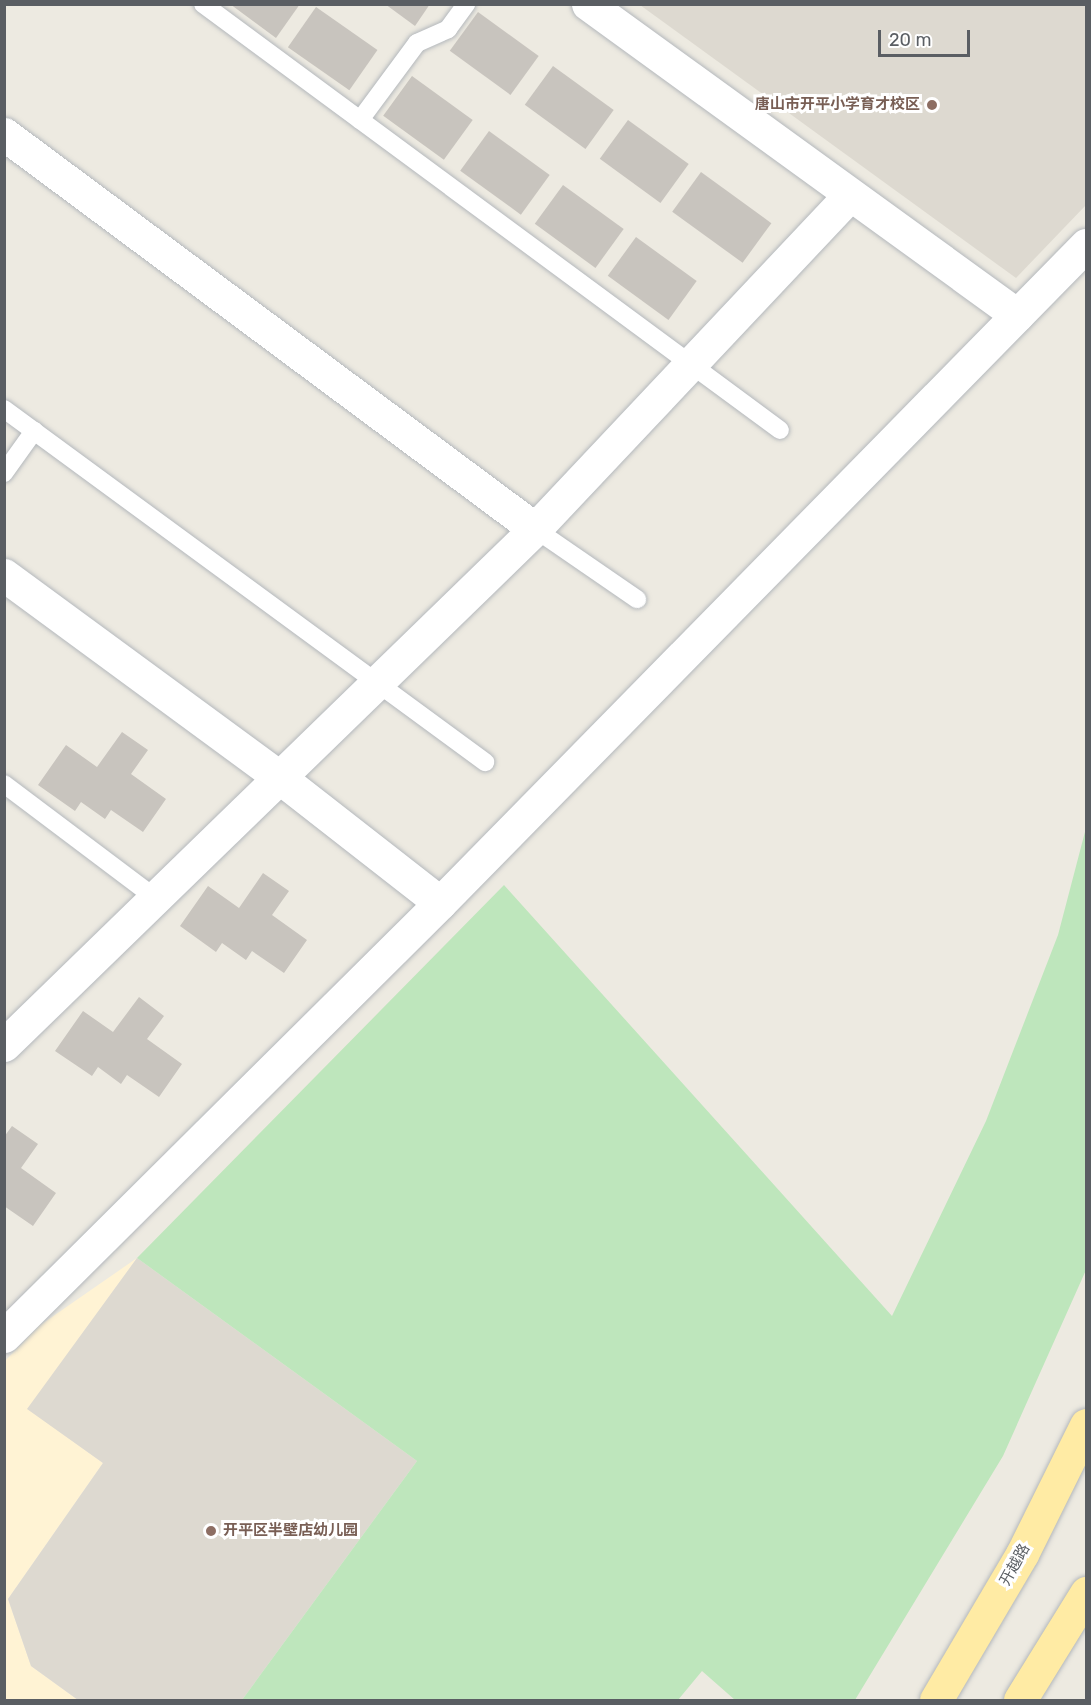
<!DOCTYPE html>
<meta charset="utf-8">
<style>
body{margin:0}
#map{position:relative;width:1091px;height:1705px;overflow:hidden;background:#edeae1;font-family:Rubik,"Noto Sans SC",sans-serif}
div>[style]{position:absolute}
.commercial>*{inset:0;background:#fff3d4}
.education>*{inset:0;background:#ddd9d0}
.green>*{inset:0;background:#bee6bc}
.building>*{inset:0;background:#c8c4be;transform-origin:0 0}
.roads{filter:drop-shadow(0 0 2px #b4b8bc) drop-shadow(0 0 2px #b4b8bc)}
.lane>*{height:18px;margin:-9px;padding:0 9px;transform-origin:9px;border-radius:9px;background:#fff}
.street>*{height:33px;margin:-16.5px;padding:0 16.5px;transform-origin:16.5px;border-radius:16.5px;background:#fff}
.secondary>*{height:33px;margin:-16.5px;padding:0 16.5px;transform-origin:16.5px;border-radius:16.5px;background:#fff}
.primary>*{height:33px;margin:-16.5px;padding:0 16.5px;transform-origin:16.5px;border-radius:16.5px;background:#ffeba4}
.dots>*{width:16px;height:16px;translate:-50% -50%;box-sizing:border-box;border:3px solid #fff;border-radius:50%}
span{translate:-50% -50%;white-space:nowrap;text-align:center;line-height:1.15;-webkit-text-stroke:6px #fff;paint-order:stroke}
.education-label{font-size:15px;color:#785e54;font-weight:700}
.right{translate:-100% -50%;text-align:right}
.left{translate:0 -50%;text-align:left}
.street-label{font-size:15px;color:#5a5e63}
.frame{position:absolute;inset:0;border:6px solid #5a5e63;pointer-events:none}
.scale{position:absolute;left:878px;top:30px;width:92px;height:27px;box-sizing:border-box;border:3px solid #5a5e63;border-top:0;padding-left:8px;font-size:18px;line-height:21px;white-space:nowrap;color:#5a5e63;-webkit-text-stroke:4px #fff;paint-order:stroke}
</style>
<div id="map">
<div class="commercial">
<div style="clip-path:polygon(137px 1258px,28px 1409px,103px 1463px,8px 1599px,31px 1666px,78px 1700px,5px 1700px,4px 1362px,39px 1326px)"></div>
</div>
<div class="education">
<div style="clip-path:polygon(640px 5px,1086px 5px,1086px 205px,1016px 278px)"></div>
<div style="clip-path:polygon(137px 1258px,417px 1461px,242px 1700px,78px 1700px,31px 1666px,8px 1599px,103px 1463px,27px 1409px)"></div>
</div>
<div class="green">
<div style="clip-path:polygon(1086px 828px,1086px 1270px,1003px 1456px,855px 1700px,735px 1700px,702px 1671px,678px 1700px,242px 1700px,417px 1461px,137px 1258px,504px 885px,892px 1316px,986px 1121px,1058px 935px)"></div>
</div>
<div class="building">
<div style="clip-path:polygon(230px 4px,300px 4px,276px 38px)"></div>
<div style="clip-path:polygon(385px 4px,430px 4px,415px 26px)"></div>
<div style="left:316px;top:7px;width:75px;height:49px;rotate:35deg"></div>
<div style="left:478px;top:12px;width:75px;height:48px;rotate:36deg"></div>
<div style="left:553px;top:66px;width:75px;height:48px;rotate:36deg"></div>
<div style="left:412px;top:76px;width:75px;height:49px;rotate:36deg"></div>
<div style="left:628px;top:120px;width:75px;height:48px;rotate:36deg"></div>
<div style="left:489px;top:131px;width:75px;height:49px;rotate:36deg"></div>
<div style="left:701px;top:172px;width:87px;height:49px;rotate:36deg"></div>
<div style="left:563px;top:185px;width:75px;height:48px;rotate:36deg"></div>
<div style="left:636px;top:237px;width:75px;height:48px;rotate:36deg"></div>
<div style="clip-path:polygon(122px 732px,148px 750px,131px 774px,166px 799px,143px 832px,111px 810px,105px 819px,81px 802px,75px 811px,38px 785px,66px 745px,97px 767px)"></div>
<div style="clip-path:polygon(263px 873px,289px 891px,272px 915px,307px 940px,284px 973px,252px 951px,246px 960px,222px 943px,216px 952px,180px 926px,208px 886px,239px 908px)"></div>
<div style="clip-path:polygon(139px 997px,164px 1016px,147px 1039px,182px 1064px,159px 1097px,127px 1075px,121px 1084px,98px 1067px,92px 1076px,55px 1051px,83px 1011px,113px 1032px)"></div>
<div style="clip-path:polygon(12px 1126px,38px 1144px,21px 1168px,56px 1193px,33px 1226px,4px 1206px,4px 1137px)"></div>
</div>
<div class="roads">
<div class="lane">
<div style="left:203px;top:4px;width:717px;rotate:36.44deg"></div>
<div style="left:360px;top:120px;width:96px;rotate:-53.5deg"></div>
<div style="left:417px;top:43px;width:34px;rotate:-24deg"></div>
<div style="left:448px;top:29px;width:31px;rotate:-54deg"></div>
<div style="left:4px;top:409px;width:597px;rotate:36.27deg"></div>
<div style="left:4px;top:473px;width:52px;rotate:-54.5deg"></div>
<div style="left:535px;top:529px;width:124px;rotate:34.5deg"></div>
<div style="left:4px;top:784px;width:188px;rotate:37deg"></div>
</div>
<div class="street">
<div style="left:588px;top:4px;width:530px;rotate:35.94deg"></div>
<div style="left:4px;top:134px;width:662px;rotate:36.64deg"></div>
<div style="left:4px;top:575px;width:341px;rotate:36.3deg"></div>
<div style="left:279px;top:777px;width:204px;rotate:38deg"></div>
<div style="left:4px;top:1045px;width:740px;rotate:-44.18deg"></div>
<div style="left:535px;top:529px;width:459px;rotate:-46.7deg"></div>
</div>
<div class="secondary">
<div style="left:4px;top:1336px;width:614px;rotate:-44.8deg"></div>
<div style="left:440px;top:903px;width:922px;rotate:-45.53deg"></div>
</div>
<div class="primary">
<div style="left:936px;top:1700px;width:169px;rotate:-59.5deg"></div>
<div style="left:1022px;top:1554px;width:144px;rotate:-63.6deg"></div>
<div style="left:1020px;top:1700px;width:126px;rotate:-58.3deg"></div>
</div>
</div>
<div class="dots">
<div style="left:932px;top:105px;background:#8d6e63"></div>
<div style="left:211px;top:1531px;background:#8d6e63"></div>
</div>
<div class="education-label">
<span class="right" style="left:920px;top:105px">唐山市开平小学育才校区</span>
<span class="left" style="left:223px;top:1531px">开平区半壁店幼儿园</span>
</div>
<div class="street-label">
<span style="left:1015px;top:1565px;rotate:-61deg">开越路</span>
</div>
<div class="frame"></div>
<div class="scale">20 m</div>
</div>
